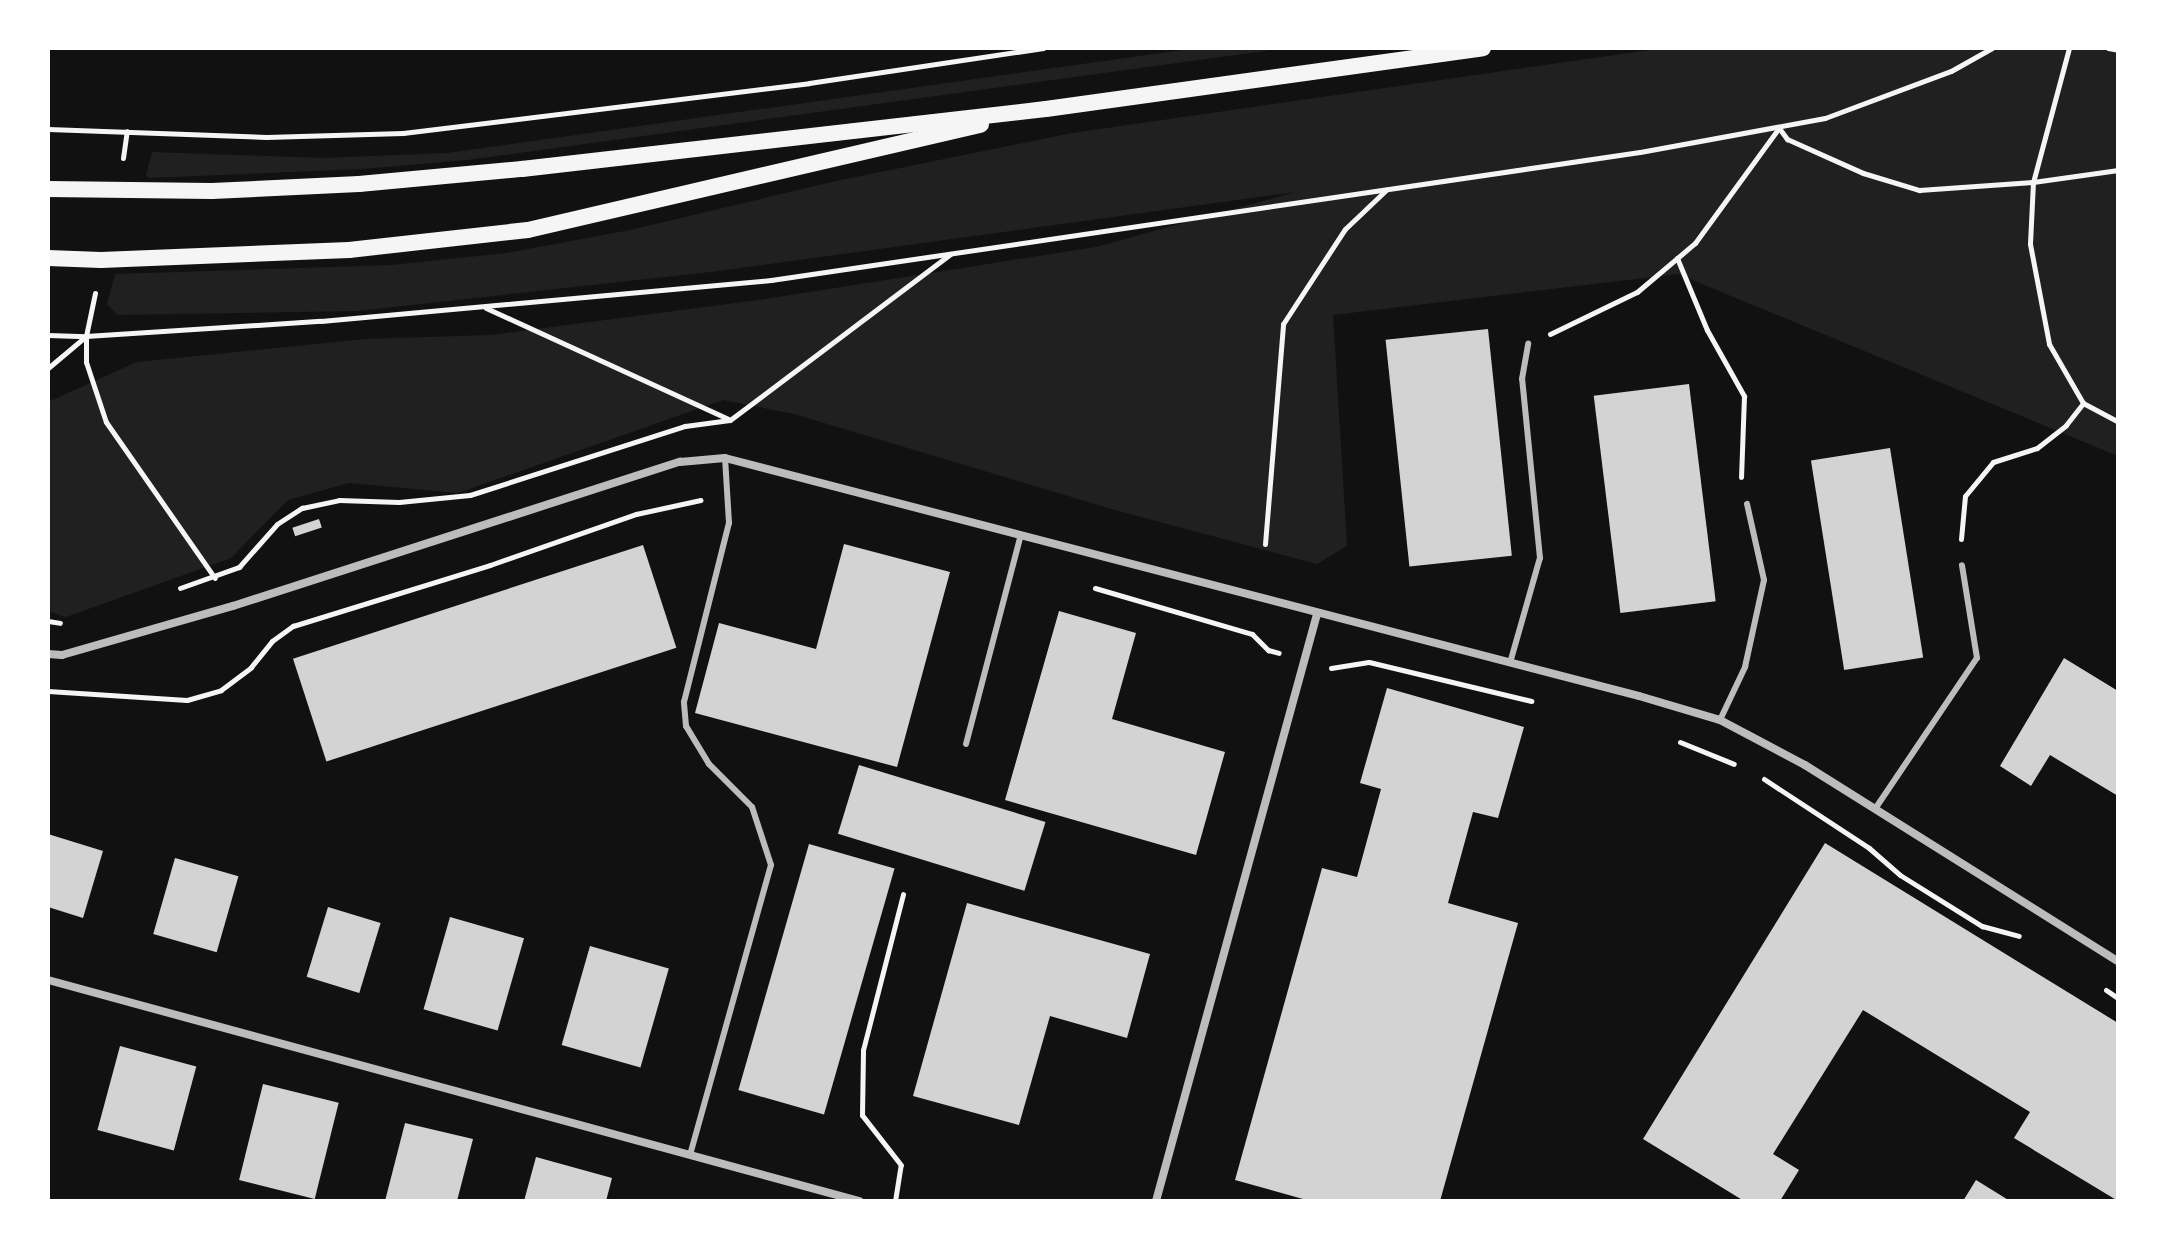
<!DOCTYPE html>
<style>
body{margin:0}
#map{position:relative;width:2166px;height:1249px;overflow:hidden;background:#111;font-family:Rubik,sans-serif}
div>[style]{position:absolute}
.green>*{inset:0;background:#202020}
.building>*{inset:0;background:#d3d3d3;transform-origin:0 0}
.path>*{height:5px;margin:-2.5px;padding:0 2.5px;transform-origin:2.5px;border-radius:2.5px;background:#f5f5f5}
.service>*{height:6px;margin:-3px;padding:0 3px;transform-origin:3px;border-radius:3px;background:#bcbcbc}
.minor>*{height:8px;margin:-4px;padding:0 4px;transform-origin:4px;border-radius:4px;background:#bcbcbc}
.secondary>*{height:16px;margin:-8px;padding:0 8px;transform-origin:8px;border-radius:8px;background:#f5f5f5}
span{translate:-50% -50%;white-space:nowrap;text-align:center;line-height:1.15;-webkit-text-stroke:6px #fff;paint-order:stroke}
.frame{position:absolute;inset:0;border:50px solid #fff;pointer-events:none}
</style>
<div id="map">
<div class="green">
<div style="clip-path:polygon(1197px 48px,1287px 48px,467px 160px,363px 169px,149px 178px,146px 175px,152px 152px,323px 158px,447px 153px)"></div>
<div style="clip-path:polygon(1664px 48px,2118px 48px,2118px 456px,1678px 274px,1333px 315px,1347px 546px,1317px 564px,1115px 510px,794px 414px,723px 400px,458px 493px,349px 483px,288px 500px,231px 558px,66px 617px,48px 611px,48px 402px,137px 362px,365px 339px,491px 335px,765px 299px,1096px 247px,1296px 192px,711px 272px,357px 311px,118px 315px,107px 304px,115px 274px,391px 265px,507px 253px,630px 230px,836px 181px,1072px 133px)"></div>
</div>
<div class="building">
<div style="left:1488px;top:329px;width:228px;height:103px;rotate:84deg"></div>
<div style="left:1689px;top:384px;width:219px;height:96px;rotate:83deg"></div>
<div style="left:1890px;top:448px;width:212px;height:80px;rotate:81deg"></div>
<div style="left:319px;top:519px;width:9px;height:28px;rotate:72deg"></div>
<div style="clip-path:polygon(844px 544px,950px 572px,897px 767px,695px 713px,719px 623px,816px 649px)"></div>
<div style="left:643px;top:545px;width:108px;height:368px;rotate:72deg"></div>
<div style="clip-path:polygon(1059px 611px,1136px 633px,1112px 719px,1225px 752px,1196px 855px,1005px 800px)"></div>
<div style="clip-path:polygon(2064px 658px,2118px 691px,2118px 796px,2050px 755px,2031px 786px,2000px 766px)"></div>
<div style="clip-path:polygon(1387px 688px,1524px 727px,1498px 818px,1473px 812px,1448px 903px,1518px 923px,1440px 1201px,1310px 1201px,1235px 1180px,1322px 868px,1357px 877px,1381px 789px,1360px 783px)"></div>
<div style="left:859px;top:765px;width:195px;height:72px;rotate:17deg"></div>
<div style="clip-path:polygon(48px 834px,103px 851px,83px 918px,48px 907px)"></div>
<div style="clip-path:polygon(1825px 843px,2118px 1023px,2118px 1201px,2014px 1138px,2030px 1112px,1863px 1010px,1773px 1154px,1799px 1170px,1780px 1201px,1744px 1201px,1643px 1139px)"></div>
<div style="left:809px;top:844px;width:89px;height:256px;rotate:16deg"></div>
<div style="left:175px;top:858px;width:66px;height:79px;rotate:16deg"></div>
<div style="clip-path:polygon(967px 903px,1150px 954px,1127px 1038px,1050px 1016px,1019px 1125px,913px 1096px)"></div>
<div style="left:328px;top:907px;width:55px;height:73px;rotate:17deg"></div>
<div style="left:450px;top:917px;width:77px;height:96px;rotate:16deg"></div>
<div style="left:590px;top:946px;width:82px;height:103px;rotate:16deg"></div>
<div style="left:120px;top:1046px;width:79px;height:87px;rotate:15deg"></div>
<div style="left:263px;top:1084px;width:78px;height:99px;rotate:14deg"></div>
<div style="clip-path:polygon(405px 1123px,473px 1139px,457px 1201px,385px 1201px)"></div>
<div style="clip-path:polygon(536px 1157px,612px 1178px,606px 1201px,524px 1201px)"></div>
<div style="clip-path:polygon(1976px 1180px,2010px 1201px,1963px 1201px)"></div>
</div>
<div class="path">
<div style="left:2069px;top:48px;width:139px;rotate:105deg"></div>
<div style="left:2033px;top:182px;width:62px;rotate:92.8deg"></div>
<div style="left:2030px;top:244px;width:102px;rotate:79.2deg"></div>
<div style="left:2049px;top:344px;width:68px;rotate:60deg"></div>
<div style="left:2083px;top:403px;width:40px;rotate:28deg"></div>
<div style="left:2108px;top:48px;width:10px;rotate:11deg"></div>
<div style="left:48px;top:129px;width:218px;rotate:2.1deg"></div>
<div style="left:266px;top:137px;width:137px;rotate:-1.7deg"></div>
<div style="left:403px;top:133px;width:409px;rotate:-7deg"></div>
<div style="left:809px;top:83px;width:237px;rotate:-8.5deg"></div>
<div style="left:123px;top:158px;width:27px;rotate:-82deg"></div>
<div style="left:1677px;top:258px;width:78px;rotate:67.4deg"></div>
<div style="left:1707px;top:330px;width:76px;rotate:60.7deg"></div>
<div style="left:1744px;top:396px;width:81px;rotate:92.1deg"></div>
<div style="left:486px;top:308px;width:266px;rotate:24.6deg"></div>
<div style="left:1550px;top:334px;width:97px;rotate:-25.8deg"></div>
<div style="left:1637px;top:292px;width:76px;rotate:-40.2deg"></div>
<div style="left:1695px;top:243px;width:142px;rotate:-53.9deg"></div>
<div style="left:1779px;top:128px;width:14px;rotate:54deg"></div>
<div style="left:1787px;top:139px;width:83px;rotate:24.1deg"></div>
<div style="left:1863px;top:173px;width:59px;rotate:16.9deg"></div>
<div style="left:1919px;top:190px;width:114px;rotate:-4deg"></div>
<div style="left:2033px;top:182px;width:86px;rotate:-8deg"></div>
<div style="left:48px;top:335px;width:38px;rotate:2deg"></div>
<div style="left:86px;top:336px;width:235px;rotate:-3.7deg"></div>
<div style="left:321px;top:321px;width:452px;rotate:-5.2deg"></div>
<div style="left:771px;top:280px;width:878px;rotate:-8.38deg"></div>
<div style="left:1640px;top:152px;width:188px;rotate:-10.4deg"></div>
<div style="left:1825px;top:118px;width:134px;rotate:-20.5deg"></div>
<div style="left:1951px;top:71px;width:47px;rotate:-29.3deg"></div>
<div style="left:86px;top:336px;width:26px;rotate:90deg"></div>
<div style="left:86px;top:362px;width:63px;rotate:71.6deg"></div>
<div style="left:106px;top:422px;width:190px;rotate:55.1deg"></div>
<div style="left:48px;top:368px;width:50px;rotate:-40.1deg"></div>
<div style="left:86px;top:336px;width:44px;rotate:-78.2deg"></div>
<div style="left:1961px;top:539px;width:43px;rotate:-84.7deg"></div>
<div style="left:1965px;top:496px;width:44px;rotate:-50.5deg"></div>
<div style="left:1993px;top:462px;width:46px;rotate:-17.7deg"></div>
<div style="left:2037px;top:448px;width:37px;rotate:-38deg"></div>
<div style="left:2066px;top:425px;width:28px;rotate:-52deg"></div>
<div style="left:1265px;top:544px;width:221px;rotate:-85.3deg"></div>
<div style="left:1283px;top:324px;width:113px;rotate:-56.9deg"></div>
<div style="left:1345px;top:229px;width:57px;rotate:-43.6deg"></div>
<div style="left:180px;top:588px;width:63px;rotate:-19.6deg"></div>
<div style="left:239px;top:567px;width:57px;rotate:-48.5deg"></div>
<div style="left:277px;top:524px;width:30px;rotate:-33deg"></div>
<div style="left:302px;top:508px;width:38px;rotate:-12deg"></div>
<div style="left:339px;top:500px;width:60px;rotate:1.9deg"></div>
<div style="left:399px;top:502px;width:71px;rotate:-5.6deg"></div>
<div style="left:470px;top:495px;width:226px;rotate:-17.8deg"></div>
<div style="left:685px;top:426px;width:45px;rotate:-7.6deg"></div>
<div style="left:730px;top:420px;width:276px;rotate:-37deg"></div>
<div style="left:1095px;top:588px;width:164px;rotate:16.3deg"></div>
<div style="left:1252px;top:634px;width:23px;rotate:45deg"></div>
<div style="left:1268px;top:650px;width:11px;rotate:15deg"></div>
<div style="left:48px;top:621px;width:12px;rotate:9deg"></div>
<div style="left:1331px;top:668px;width:38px;rotate:-9deg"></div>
<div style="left:1369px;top:662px;width:167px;rotate:13.5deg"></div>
<div style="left:48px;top:691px;width:139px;rotate:3.7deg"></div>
<div style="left:187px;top:700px;width:35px;rotate:-16deg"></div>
<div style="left:221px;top:690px;width:38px;rotate:-37deg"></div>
<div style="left:251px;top:667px;width:33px;rotate:-51deg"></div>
<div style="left:272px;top:641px;width:26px;rotate:-36deg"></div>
<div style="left:293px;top:626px;width:206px;rotate:-17.2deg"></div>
<div style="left:490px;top:565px;width:155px;rotate:-19.3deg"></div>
<div style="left:636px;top:514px;width:66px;rotate:-12.2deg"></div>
<div style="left:1680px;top:742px;width:58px;rotate:22.2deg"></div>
<div style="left:1764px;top:779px;width:126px;rotate:33.3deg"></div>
<div style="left:1869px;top:848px;width:41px;rotate:41.1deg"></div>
<div style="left:1900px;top:875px;width:97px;rotate:31.9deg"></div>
<div style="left:1982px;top:926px;width:38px;rotate:15deg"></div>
<div style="left:2106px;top:990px;width:14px;rotate:34deg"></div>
<div style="left:895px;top:1201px;width:36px;rotate:-81deg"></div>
<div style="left:901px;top:1165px;width:63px;rotate:-128deg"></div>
<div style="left:862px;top:1115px;width:65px;rotate:-89.1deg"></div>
<div style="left:863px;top:1050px;width:161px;rotate:-75.6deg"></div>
</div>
<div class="service">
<div style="left:1510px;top:663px;width:109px;rotate:-74.1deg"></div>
<div style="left:1540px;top:558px;width:180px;rotate:-95.7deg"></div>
<div style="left:1522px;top:379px;width:36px;rotate:-80deg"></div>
<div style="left:1720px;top:720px;width:59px;rotate:-64.7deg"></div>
<div style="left:1745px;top:667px;width:89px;rotate:-77.7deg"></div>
<div style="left:1764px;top:580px;width:78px;rotate:-102.6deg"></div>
<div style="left:966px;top:744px;width:216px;rotate:-75.3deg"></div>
<div style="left:1875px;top:809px;width:182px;rotate:-56deg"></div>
<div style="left:1977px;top:658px;width:94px;rotate:-99.2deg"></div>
<div style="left:690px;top:1155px;width:301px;rotate:-74.4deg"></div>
<div style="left:771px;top:865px;width:61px;rotate:-108.1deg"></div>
<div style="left:752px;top:807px;width:61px;rotate:-135deg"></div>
<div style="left:709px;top:764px;width:44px;rotate:-121.2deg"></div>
<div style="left:686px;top:726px;width:24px;rotate:-95deg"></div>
<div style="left:684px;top:702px;width:185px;rotate:-75.9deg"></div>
<div style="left:729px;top:523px;width:65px;rotate:-93.5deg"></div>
</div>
<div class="minor">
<div style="left:48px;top:654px;width:14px;rotate:4deg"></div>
<div style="left:62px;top:655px;width:178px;rotate:-16deg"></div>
<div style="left:233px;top:606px;width:470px;rotate:-17.9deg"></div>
<div style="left:680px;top:462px;width:45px;rotate:-5.1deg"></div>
<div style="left:725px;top:458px;width:944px;rotate:14.6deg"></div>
<div style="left:1639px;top:696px;width:84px;rotate:16.5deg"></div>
<div style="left:1720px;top:720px;width:96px;rotate:27.9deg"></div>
<div style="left:1805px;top:765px;width:369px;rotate:32.1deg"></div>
<div style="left:48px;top:980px;width:841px;rotate:15.24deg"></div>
<div style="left:1156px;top:1201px;width:609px;rotate:-74.66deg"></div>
</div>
<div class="secondary">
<div style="left:48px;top:189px;width:164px;rotate:0.7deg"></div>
<div style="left:212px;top:191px;width:147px;rotate:-2.7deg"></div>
<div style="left:359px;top:184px;width:164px;rotate:-5.3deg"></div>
<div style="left:522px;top:169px;width:527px;rotate:-6.53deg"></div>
<div style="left:1046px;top:109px;width:441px;rotate:-7.9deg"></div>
<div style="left:48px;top:258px;width:53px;rotate:2.2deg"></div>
<div style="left:101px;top:260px;width:248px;rotate:-2.3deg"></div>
<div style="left:349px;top:250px;width:180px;rotate:-6.4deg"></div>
<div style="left:528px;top:230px;width:465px;rotate:-13.1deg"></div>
</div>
<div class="frame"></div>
</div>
